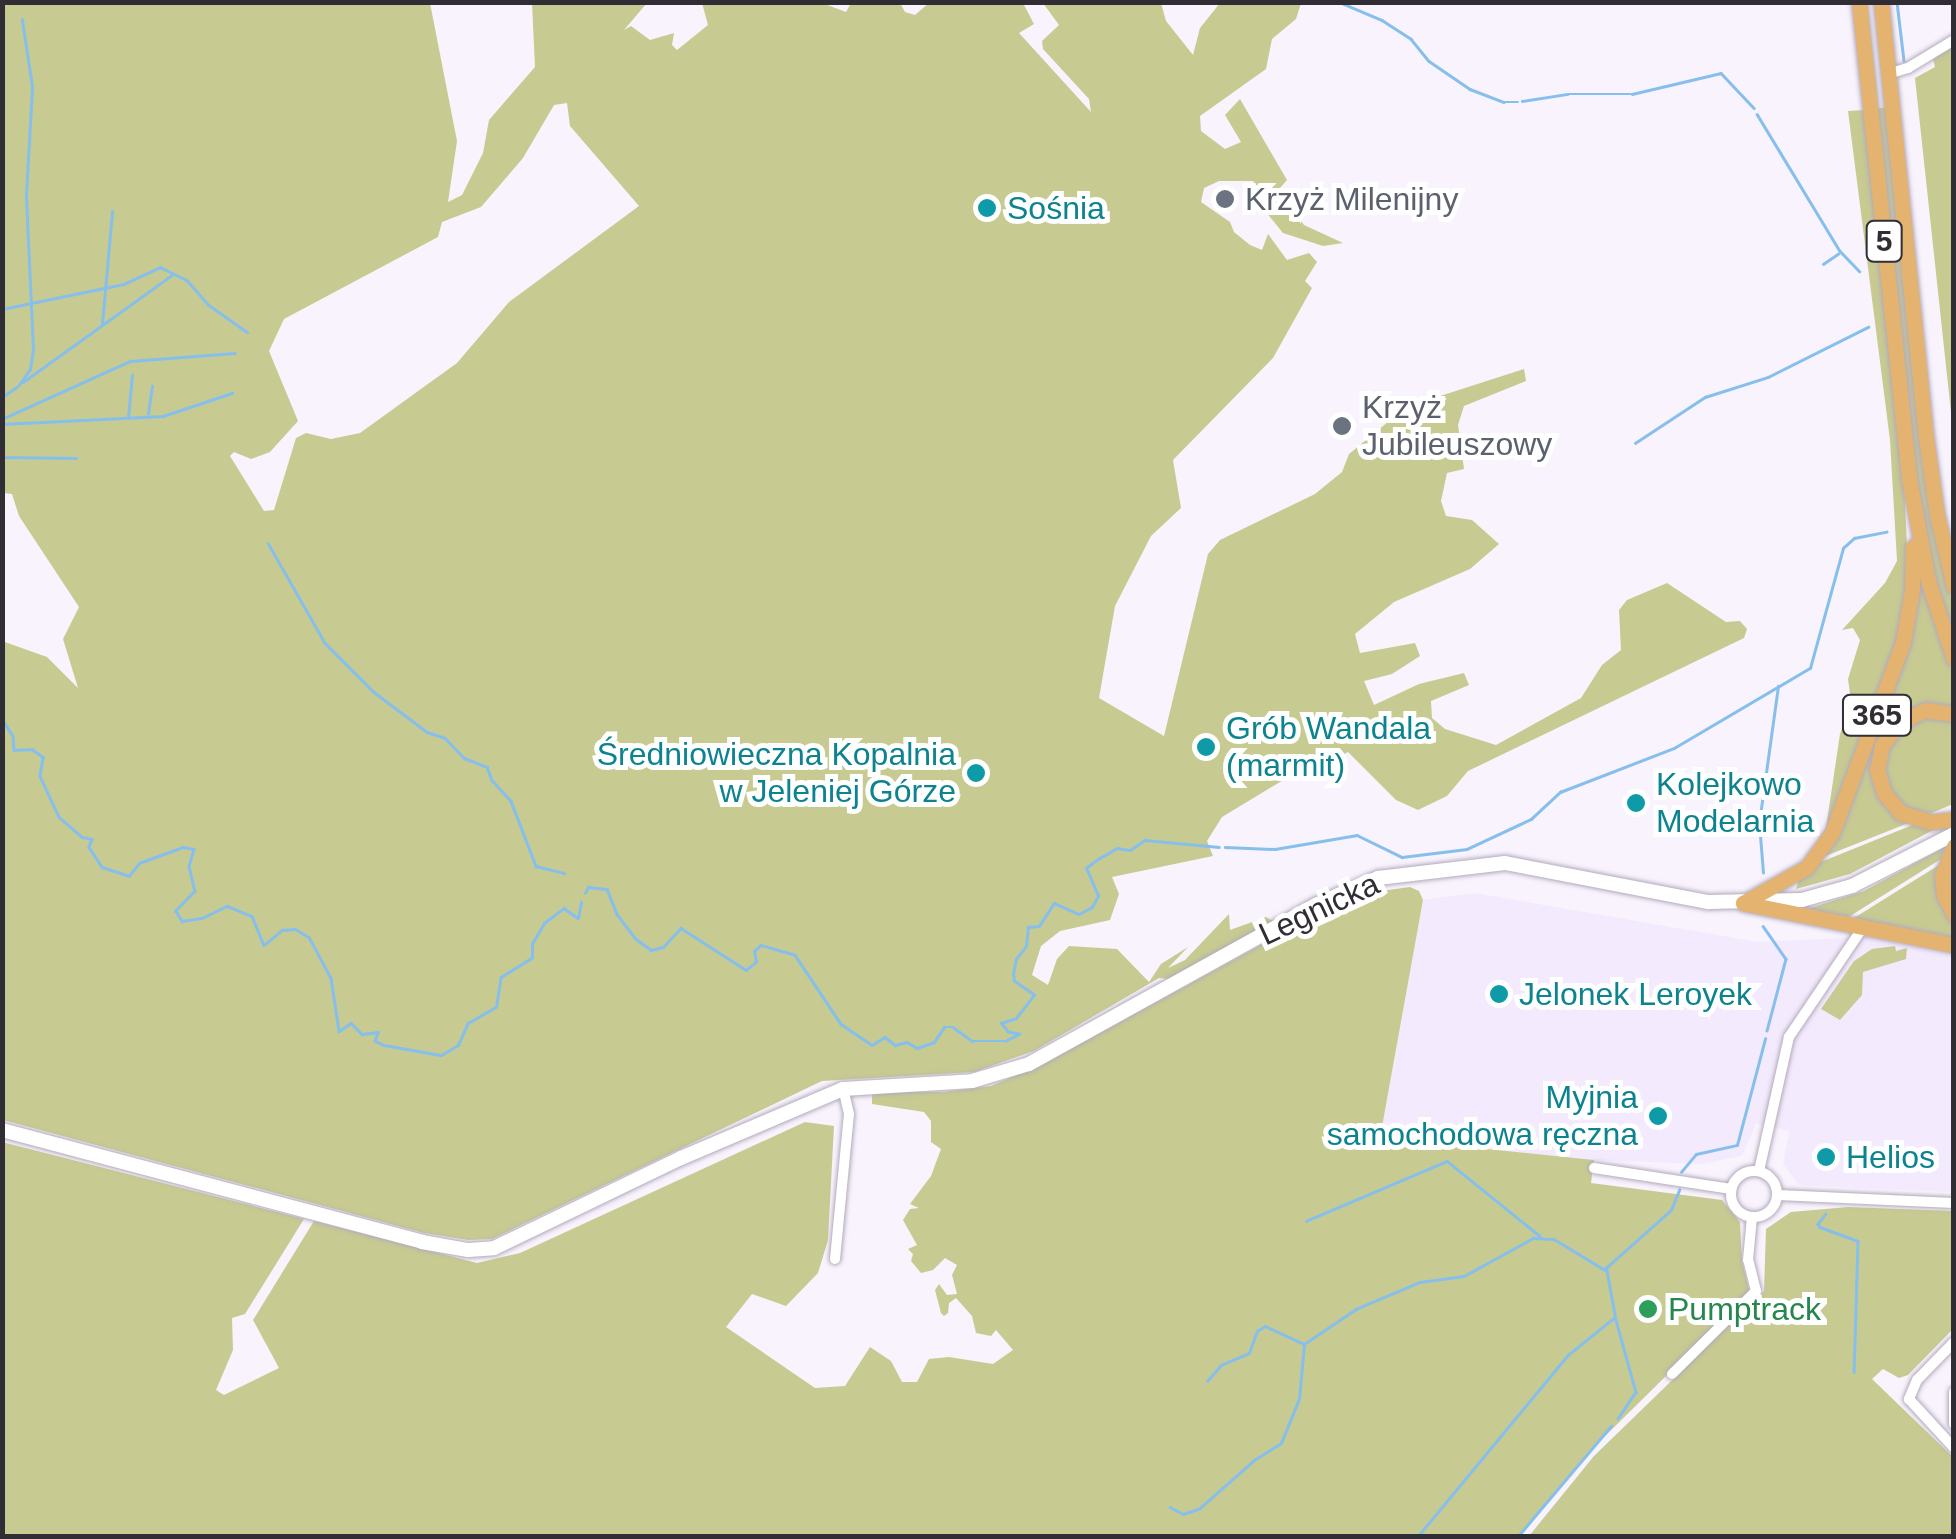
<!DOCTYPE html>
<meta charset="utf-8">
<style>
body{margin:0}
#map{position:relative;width:1956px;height:1539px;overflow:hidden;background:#f8f3fd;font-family:Arial,sans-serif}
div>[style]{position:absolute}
.built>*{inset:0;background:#f4eafd}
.green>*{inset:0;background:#c7cb91}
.stream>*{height:2.5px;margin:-1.25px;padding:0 1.25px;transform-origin:1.25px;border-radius:1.25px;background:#86bfec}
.roads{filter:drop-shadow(0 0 2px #b3aabb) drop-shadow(0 0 2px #b3aabb)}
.minor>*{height:10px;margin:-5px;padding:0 5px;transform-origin:5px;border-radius:5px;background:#fff}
.minor>.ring{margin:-5px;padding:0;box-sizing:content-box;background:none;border:10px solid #fff;border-radius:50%}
.secondary>*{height:14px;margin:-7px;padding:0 7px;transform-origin:7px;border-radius:7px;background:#fff}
.primary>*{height:15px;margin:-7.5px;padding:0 7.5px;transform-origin:7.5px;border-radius:7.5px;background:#e4b36f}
.dots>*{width:28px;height:28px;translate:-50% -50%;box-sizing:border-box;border:5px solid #fff;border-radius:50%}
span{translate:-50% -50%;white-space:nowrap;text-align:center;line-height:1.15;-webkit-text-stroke:10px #fff;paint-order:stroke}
.shield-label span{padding:2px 8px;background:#fff;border:2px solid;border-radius:8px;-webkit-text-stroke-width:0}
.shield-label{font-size:30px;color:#312d34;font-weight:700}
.worship-label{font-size:32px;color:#5b616d}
.left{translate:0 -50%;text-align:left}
.culture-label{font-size:32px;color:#0d838f}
.right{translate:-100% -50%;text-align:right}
.street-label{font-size:32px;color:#312d34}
.leisure-label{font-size:32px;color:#27864d}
.frame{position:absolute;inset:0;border:5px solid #312d34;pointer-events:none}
</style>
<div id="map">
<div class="built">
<div style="clip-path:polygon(1475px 893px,1758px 942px,1870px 937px,1953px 956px,1953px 1192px,1799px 1185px,1783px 1164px,1789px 1131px,1756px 1124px,1742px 1156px,1701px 1164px,1594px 1160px,1380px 1138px,1423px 900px)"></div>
</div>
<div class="green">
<div style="clip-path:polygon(evenodd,3px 2px,430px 3px,457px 141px,448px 202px,462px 195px,483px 153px,489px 120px,535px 67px,532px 3px,647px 3px,624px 30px,631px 26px,650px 40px,674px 33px,672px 45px,677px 50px,708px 25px,702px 3px,822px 3px,846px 12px,851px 3px,900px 3px,905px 12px,915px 15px,929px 3px,1023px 3px,1034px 24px,1019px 33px,1091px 112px,1089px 99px,1043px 49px,1042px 41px,1059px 25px,1043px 3px,1161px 3px,1166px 21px,1193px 55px,1200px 28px,1220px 3px,1301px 3px,1296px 19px,1272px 39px,1266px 69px,1200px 116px,1201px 131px,1225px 149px,1241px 142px,1225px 115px,1240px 99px,1287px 180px,1279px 189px,1287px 203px,1304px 225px,1343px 243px,1323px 246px,1283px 233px,1266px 212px,1265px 196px,1253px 181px,1219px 181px,1204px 188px,1201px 202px,1230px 222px,1234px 232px,1250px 245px,1262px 250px,1268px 234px,1287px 260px,1309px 253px,1317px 262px,1305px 281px,1312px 288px,1273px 358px,1173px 460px,1181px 508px,1151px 536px,1115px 606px,1099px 698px,1164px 736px,1208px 554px,1220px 540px,1315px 494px,1342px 472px,1349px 454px,1406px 407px,1524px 369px,1526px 381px,1464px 406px,1458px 425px,1464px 469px,1447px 473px,1441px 501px,1446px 516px,1472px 520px,1499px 544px,1470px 569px,1394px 602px,1355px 634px,1360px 653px,1415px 643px,1420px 656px,1392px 674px,1364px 681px,1374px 705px,1419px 684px,1464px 673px,1469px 685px,1431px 701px,1432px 718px,1445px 729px,1496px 745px,1581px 698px,1602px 665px,1621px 650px,1619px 610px,1627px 600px,1667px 583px,1726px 622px,1740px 621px,1747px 629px,1744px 638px,1468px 771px,1447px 796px,1418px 810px,1396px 800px,1348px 752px,1315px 771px,1300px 770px,1222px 817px,1207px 841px,1213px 856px,1112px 877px,1119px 894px,1110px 920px,1060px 931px,1041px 946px,1032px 975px,1048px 985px,1057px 959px,1069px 946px,1117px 949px,1149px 982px,1161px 964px,1188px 947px,1168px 968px,1185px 960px,1229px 914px,1230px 930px,1266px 917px,1273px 921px,1170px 979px,1159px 978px,1034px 1051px,974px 1072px,822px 1081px,492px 1239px,468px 1240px,424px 1233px,3px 1120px,2px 641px,47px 657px,78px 688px,63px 639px,79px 607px,19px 516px,12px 494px,3px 493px,3px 2px,567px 103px,570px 126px,639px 206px,509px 302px,457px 363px,360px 433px,331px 439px,306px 433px,296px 438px,274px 510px,264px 511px,230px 456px,234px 452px,251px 459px,270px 452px,298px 421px,269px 351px,284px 319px,438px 237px,442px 222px,481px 207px,523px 158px,554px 105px,567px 103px)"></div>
<div style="clip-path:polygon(1953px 46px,1953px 431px,1915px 78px,1935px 67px,1933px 59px)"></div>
<div style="clip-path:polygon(1887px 107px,1941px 558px,1953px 606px,1953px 646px,1923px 540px,1875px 109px)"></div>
<div style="clip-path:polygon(1865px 110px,1904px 479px,1909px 589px,1894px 659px,1825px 837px,1804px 864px,1786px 877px,1765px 887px,1802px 864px,1826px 828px,1840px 734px,1851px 701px,1848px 679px,1860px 640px,1853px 628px,1842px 630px,1885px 583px,1897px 561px,1890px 440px,1848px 111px)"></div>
<div style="clip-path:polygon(1918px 570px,1953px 674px,1953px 709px,1909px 711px,1873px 771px,1911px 822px,1823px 857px,1835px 835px)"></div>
<div style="clip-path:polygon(1926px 714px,1953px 718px,1953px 804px,1922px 817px,1904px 809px,1885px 786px,1883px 757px,1898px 729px)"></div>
<div style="clip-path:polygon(1915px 824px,1937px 828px,1850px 874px,1796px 889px,1799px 879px,1816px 864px)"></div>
<div style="clip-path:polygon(1945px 847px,1941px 859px,1847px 918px,1807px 909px,1864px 891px)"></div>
<div style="clip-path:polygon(1939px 865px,1953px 921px,1953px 941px,1854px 918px)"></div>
<div style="clip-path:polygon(1410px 887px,1419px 891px,1423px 900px,1380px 1138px,1594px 1160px,1591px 1183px,1722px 1200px,1740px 1222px,1742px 1261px,1749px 1290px,1744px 1299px,1592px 1449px,1521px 1536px,3px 1536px,2px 1142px,304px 1219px,245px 1314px,232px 1318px,233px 1350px,216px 1390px,224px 1395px,279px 1368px,253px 1320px,314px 1221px,477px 1263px,520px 1253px,805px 1122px,834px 1126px,828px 1240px,818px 1273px,786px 1306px,752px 1294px,726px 1327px,815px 1388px,845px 1386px,870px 1347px,891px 1361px,902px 1382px,917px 1382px,929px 1359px,949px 1357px,993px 1364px,1013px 1350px,996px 1330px,991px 1336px,976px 1333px,972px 1316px,956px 1298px,949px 1303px,948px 1313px,944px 1316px,941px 1313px,935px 1290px,939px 1284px,947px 1295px,957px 1294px,952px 1275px,957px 1265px,945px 1258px,933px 1270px,921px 1273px,911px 1261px,913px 1254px,908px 1249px,917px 1245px,903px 1220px,910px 1209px,919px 1208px,910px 1204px,931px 1176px,941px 1149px,931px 1142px,931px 1121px,924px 1112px,872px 1104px,872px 1092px,943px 1092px,991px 1086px,1047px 1062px,1352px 895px)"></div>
<div style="clip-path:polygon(1895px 946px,1896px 951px,1907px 948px,1906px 959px,1863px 972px,1862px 995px,1840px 1020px,1821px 1009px,1854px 961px,1872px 949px)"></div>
<div style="clip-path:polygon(1848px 1207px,1953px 1211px,1953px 1329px,1908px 1375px,1899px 1378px,1883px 1369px,1872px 1379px,1953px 1457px,1953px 1536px,1529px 1536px,1594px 1456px,1764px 1291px,1766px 1229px,1791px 1212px)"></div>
</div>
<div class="stream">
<div style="left:1339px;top:2px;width:47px;rotate:22.7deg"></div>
<div style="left:1382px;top:20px;width:35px;rotate:33deg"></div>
<div style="left:1411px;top:39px;width:28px;rotate:51deg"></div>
<div style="left:1429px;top:61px;width:50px;rotate:34.3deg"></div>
<div style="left:1470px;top:89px;width:36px;rotate:21deg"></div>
<div style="left:1504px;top:102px;width:14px"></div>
<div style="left:1897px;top:2px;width:59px;rotate:83.2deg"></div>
<div style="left:1522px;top:101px;width:46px;rotate:-8.8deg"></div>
<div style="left:1567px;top:94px;width:65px"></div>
<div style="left:1632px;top:94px;width:91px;rotate:-13.3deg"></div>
<div style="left:1721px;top:73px;width:48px;rotate:46.7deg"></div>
<div style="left:1757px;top:114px;width:160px;rotate:58.8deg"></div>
<div style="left:1840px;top:251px;width:28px;rotate:46deg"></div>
<div style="left:1823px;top:264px;width:18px;rotate:-34deg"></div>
<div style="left:2px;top:309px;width:125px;rotate:-11.6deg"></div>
<div style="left:124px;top:284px;width:40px;rotate:-25deg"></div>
<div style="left:160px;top:267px;width:30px;rotate:26deg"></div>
<div style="left:187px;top:280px;width:33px;rotate:49deg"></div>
<div style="left:209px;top:305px;width:47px;rotate:35.4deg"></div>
<div style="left:102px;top:324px;width:113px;rotate:-84.9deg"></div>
<div style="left:23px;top:382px;width:183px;rotate:-35.7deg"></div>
<div style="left:19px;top:385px;width:19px;rotate:-55deg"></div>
<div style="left:30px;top:369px;width:18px;rotate:-81deg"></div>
<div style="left:33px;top:351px;width:156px;rotate:-92.6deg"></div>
<div style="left:26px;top:195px;width:108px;rotate:-86.8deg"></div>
<div style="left:32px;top:87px;width:68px;rotate:-98.5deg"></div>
<div style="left:2px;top:397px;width:18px;rotate:-34deg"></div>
<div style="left:148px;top:414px;width:28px;rotate:-82deg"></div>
<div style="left:128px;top:418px;width:43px;rotate:-84.7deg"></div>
<div style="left:2px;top:419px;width:141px;rotate:-24.4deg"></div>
<div style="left:130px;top:361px;width:105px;rotate:-4.4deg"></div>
<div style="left:2px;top:424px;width:161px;rotate:-2.8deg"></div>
<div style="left:163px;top:416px;width:73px;rotate:-18.4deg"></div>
<div style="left:1635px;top:443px;width:84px;rotate:-33.3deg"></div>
<div style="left:1705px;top:397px;width:66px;rotate:-17.6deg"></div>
<div style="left:1768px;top:377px;width:112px;rotate:-26.6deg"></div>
<div style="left:2px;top:457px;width:74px;rotate:0.8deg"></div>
<div style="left:268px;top:543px;width:115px;rotate:60.3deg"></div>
<div style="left:325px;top:643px;width:69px;rotate:45deg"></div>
<div style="left:374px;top:692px;width:66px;rotate:37deg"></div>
<div style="left:427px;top:732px;width:19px;rotate:18deg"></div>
<div style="left:445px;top:738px;width:28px;rotate:46deg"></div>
<div style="left:464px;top:758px;width:25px;rotate:21deg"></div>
<div style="left:487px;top:767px;width:14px;rotate:69deg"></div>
<div style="left:492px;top:780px;width:28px;rotate:48deg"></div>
<div style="left:511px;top:801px;width:70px;rotate:69deg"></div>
<div style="left:536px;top:866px;width:29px;rotate:14deg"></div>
<div style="left:2px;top:719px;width:20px;rotate:57deg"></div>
<div style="left:13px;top:736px;width:14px;rotate:86deg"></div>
<div style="left:14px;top:750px;width:18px;rotate:-3deg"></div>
<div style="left:32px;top:749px;width:14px;rotate:36deg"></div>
<div style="left:43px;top:757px;width:19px;rotate:99deg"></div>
<div style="left:40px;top:776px;width:45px;rotate:65.1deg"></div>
<div style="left:59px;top:817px;width:30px;rotate:41deg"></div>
<div style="left:82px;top:837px;width:10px;rotate:11deg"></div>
<div style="left:92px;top:839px;width:9px;rotate:111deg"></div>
<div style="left:89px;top:847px;width:24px;rotate:57deg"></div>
<div style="left:102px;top:867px;width:28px;rotate:18deg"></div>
<div style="left:129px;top:876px;width:16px;rotate:-52deg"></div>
<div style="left:139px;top:863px;width:47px;rotate:-20deg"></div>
<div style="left:183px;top:847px;width:11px;rotate:10deg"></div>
<div style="left:194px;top:849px;width:18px;rotate:106deg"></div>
<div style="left:189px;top:866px;width:26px;rotate:77deg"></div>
<div style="left:195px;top:891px;width:28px;rotate:134deg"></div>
<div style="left:176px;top:911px;width:12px;rotate:59deg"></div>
<div style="left:182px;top:921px;width:20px;rotate:-9deg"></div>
<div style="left:202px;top:918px;width:28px;rotate:-26deg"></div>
<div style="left:227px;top:906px;width:27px;rotate:22deg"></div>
<div style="left:252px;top:916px;width:31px;rotate:68deg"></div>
<div style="left:264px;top:945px;width:23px;rotate:-40deg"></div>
<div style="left:282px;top:930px;width:13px;rotate:-4deg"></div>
<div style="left:295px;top:929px;width:16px;rotate:30deg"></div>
<div style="left:309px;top:937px;width:47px;rotate:61.8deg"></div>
<div style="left:331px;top:978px;width:54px;rotate:81.4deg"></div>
<div style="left:339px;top:1031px;width:14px;rotate:-34deg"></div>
<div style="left:351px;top:1023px;width:16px;rotate:45deg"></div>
<div style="left:362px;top:1034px;width:16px;rotate:-7deg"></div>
<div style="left:378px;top:1032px;width:9px;rotate:108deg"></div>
<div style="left:375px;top:1041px;width:10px;rotate:24deg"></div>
<div style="left:384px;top:1045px;width:58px;rotate:10deg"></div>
<div style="left:441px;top:1055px;width:20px;rotate:-30deg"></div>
<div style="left:458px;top:1045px;width:24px;rotate:-66deg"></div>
<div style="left:468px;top:1023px;width:32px;rotate:-30deg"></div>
<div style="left:496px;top:1007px;width:30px;rotate:-81deg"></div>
<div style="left:501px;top:977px;width:36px;rotate:-32deg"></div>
<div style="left:532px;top:958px;width:14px;rotate:-90deg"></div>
<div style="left:532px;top:944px;width:24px;rotate:-60deg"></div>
<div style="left:544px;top:923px;width:25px;rotate:-37deg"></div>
<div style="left:564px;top:908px;width:17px;rotate:36deg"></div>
<div style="left:578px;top:918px;width:16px;rotate:-79deg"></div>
<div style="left:1225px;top:847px;width:50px;rotate:2.3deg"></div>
<div style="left:1275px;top:849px;width:83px;rotate:-9.7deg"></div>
<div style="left:1357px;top:835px;width:50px;rotate:26.1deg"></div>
<div style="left:1402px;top:857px;width:65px;rotate:-7deg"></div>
<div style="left:1467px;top:849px;width:71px;rotate:-25.1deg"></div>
<div style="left:1531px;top:819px;width:40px;rotate:-43deg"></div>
<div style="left:1560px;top:792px;width:122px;rotate:-21.1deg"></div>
<div style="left:1674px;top:748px;width:158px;rotate:-30.5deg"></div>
<div style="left:1810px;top:668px;width:124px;rotate:-74.6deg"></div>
<div style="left:1843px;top:548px;width:15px;rotate:-42deg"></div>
<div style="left:1854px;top:538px;width:33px;rotate:-11deg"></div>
<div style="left:1763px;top:873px;width:50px;rotate:-94.6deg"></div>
<div style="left:1759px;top:823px;width:138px;rotate:-82.1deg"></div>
<div style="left:585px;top:893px;width:7px;rotate:-63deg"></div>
<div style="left:588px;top:887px;width:19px;rotate:6deg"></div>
<div style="left:607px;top:889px;width:27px;rotate:68deg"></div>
<div style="left:617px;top:914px;width:30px;rotate:53deg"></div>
<div style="left:635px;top:938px;width:20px;rotate:37deg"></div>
<div style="left:651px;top:950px;width:12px;rotate:-14deg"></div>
<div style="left:663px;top:947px;width:26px;rotate:-47deg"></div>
<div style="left:681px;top:928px;width:77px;rotate:32.9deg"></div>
<div style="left:746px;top:970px;width:13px;rotate:-39deg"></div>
<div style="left:756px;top:962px;width:11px;rotate:-100deg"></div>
<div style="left:754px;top:951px;width:9px;rotate:-41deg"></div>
<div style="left:761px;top:945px;width:35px;rotate:16deg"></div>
<div style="left:795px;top:955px;width:83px;rotate:56.3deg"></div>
<div style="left:841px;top:1024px;width:37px;rotate:34deg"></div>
<div style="left:872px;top:1045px;width:15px;rotate:-32deg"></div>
<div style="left:885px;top:1037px;width:13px;rotate:39deg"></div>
<div style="left:895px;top:1045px;width:12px;rotate:-14deg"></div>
<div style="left:907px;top:1042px;width:12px;rotate:31deg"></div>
<div style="left:917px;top:1048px;width:18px;rotate:-19deg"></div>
<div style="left:934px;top:1042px;width:18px;rotate:-56deg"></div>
<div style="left:944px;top:1027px;width:9px"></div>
<div style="left:953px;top:1027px;width:24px;rotate:36deg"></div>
<div style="left:972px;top:1041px;width:33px"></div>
<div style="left:1005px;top:1041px;width:16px;rotate:-27deg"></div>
<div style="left:1019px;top:1034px;width:11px;rotate:-170deg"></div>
<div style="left:1008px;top:1032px;width:11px;rotate:-128deg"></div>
<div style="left:1001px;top:1023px;width:16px;rotate:-18deg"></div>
<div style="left:1016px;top:1018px;width:29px;rotate:-52deg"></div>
<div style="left:1034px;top:995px;width:24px;rotate:-145deg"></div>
<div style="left:1014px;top:981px;width:7px;rotate:-98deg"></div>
<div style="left:1013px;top:974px;width:15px;rotate:-79deg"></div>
<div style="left:1016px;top:959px;width:16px;rotate:-52deg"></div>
<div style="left:1026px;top:946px;width:19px;rotate:-84deg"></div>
<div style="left:1028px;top:927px;width:11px;rotate:-5deg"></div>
<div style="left:1039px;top:926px;width:27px;rotate:-57deg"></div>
<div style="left:1054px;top:903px;width:27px;rotate:24deg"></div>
<div style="left:1079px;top:914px;width:15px;rotate:-28deg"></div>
<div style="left:1092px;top:907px;width:13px;rotate:-61deg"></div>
<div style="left:1098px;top:896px;width:30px;rotate:-113deg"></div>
<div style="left:1086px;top:868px;width:15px;rotate:-37deg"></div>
<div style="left:1098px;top:859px;width:22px;rotate:-30deg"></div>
<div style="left:1117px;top:848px;width:13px;rotate:9deg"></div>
<div style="left:1130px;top:850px;width:18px;rotate:-34deg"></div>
<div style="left:1145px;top:840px;width:74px;rotate:5.4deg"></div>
<div style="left:1763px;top:926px;width:40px;rotate:55.1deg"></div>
<div style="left:1786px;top:959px;width:74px;rotate:104.8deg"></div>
<div style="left:1681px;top:1172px;width:23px;rotate:-50deg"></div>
<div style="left:1696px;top:1154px;width:42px;rotate:-12.4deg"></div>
<div style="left:1737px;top:1145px;width:110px;rotate:-75.2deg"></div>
<div style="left:1826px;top:1214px;width:13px;rotate:129deg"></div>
<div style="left:1818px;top:1224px;width:4px;rotate:56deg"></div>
<div style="left:1820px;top:1227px;width:40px;rotate:20.2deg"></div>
<div style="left:1858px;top:1241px;width:131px;rotate:91.7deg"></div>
<div style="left:1306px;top:1221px;width:153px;rotate:-23.1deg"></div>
<div style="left:1447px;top:1161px;width:119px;rotate:38.9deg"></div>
<div style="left:1616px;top:1320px;width:75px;rotate:74.5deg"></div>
<div style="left:1636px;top:1392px;width:32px;rotate:124deg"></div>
<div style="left:1207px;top:1381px;width:21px;rotate:-49deg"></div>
<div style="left:1221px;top:1365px;width:30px;rotate:-23deg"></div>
<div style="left:1249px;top:1353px;width:23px;rotate:-70deg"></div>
<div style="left:1257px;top:1331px;width:9px;rotate:-32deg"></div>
<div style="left:1265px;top:1326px;width:43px;rotate:24.8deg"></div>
<div style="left:1170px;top:1507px;width:15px;rotate:28deg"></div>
<div style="left:1183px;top:1514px;width:18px;rotate:-19deg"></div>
<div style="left:1200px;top:1508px;width:72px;rotate:-41.6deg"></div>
<div style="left:1254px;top:1460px;width:32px;rotate:-32deg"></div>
<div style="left:1281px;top:1443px;width:48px;rotate:-67.8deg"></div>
<div style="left:1299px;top:1399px;width:55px;rotate:-84.8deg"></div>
<div style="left:1304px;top:1344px;width:63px;rotate:-33.9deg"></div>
<div style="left:1356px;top:1309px;width:69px;rotate:-22.9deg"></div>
<div style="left:1420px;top:1282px;width:44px;rotate:-7.8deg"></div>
<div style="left:1464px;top:1276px;width:79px;rotate:-28.8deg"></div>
<div style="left:1533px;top:1238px;width:21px;rotate:3deg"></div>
<div style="left:1554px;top:1239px;width:60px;rotate:31.3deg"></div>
<div style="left:1418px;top:1536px;width:235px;rotate:-50.4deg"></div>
<div style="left:1568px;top:1355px;width:60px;rotate:-39deg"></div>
<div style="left:1615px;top:1317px;width:50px;rotate:-100.4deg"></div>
<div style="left:1606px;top:1268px;width:87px;rotate:-41.7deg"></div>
<div style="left:1671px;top:1210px;width:22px;rotate:-68deg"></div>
<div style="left:1518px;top:1536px;width:144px;rotate:-49.8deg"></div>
</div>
<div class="roads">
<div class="minor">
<div style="left:1888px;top:74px;width:21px;rotate:-17deg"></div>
<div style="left:1908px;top:68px;width:54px;rotate:-31.3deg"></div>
<div style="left:1594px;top:1168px;width:139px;rotate:8.7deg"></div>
<div class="ring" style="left:1731px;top:1171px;width:36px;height:36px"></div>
<div style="left:1759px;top:1171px;width:137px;rotate:-77.4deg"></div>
<div style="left:1789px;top:1037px;width:134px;rotate:-56deg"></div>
<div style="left:1778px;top:1195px;width:176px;rotate:2.6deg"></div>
<div style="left:835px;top:1259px;width:146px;rotate:-84.5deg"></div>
<div style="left:849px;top:1114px;width:26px;rotate:-103deg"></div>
<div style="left:1954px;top:1342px;width:53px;rotate:134.2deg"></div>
<div style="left:1917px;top:1380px;width:21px;rotate:113deg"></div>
<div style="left:1909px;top:1399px;width:67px;rotate:47.4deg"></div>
<div style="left:1672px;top:1374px;width:118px;rotate:-44.7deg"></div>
<div style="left:1756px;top:1291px;width:32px;rotate:-104deg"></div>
<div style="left:1748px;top:1260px;width:43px;rotate:-84.7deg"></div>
<div style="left:1954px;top:1392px;width:32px;rotate:90deg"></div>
</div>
<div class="secondary">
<div style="left:2px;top:1130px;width:435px;rotate:14.9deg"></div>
<div style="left:422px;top:1242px;width:47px;rotate:9.9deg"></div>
<div style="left:468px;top:1250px;width:26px;rotate:-4deg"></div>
<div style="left:494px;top:1248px;width:208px;rotate:-25.7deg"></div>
<div style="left:681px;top:1158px;width:176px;rotate:-23.1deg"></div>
<div style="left:843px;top:1089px;width:129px;rotate:-3.5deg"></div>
<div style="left:972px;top:1081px;width:59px;rotate:-16.6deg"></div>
<div style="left:1029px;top:1064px;width:328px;rotate:-29deg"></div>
<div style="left:1316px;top:905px;width:68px;rotate:-23.5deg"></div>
<div style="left:1378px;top:878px;width:128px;rotate:-6.7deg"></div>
<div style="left:1505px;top:863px;width:207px;rotate:10.9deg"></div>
<div style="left:1708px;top:902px;width:94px;rotate:-1.2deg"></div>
<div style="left:1802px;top:900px;width:52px;rotate:-15.6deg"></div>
<div style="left:1852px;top:886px;width:114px;rotate:-27deg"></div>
</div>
<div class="primary">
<div style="left:1859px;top:2px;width:480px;rotate:84deg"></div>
<div style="left:1909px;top:479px;width:104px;rotate:79.4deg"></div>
<div style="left:1928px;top:581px;width:82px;rotate:71.6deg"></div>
<div style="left:1881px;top:2px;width:437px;rotate:84.1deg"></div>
<div style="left:1926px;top:437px;width:79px;rotate:82deg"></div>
<div style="left:1937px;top:515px;width:74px;rotate:76.7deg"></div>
<div style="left:1954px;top:714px;width:29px;rotate:-172deg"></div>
<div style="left:1925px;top:710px;width:28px;rotate:154deg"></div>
<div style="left:1900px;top:722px;width:29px;rotate:128deg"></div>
<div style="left:1882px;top:745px;width:25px;rotate:101deg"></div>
<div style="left:1877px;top:770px;width:24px;rotate:73deg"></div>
<div style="left:1884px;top:793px;width:26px;rotate:50deg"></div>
<div style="left:1901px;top:813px;width:30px;rotate:17deg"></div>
<div style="left:1930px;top:822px;width:24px;rotate:-7deg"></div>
<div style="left:1954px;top:846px;width:32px;rotate:112deg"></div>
<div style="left:1942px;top:876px;width:19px;rotate:84deg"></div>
<div style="left:1944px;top:895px;width:22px;rotate:63deg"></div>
<div style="left:1743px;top:903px;width:73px;rotate:-29.4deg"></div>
<div style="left:1807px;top:867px;width:42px;rotate:-53.7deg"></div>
<div style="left:1832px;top:833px;width:204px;rotate:-69.6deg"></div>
<div style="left:1903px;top:642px;width:53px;rotate:-80.2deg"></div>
<div style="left:1912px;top:590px;width:43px;rotate:-88.7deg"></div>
<div style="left:1743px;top:903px;width:215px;rotate:11.3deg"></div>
</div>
</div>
<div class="dots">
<div style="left:1225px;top:199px;background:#6b7280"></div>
<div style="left:987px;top:208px;background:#0f9aa8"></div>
<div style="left:1342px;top:426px;background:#6b7280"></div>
<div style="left:1206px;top:747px;background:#0f9aa8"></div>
<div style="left:976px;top:773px;background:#0f9aa8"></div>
<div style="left:1636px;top:803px;background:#0f9aa8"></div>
<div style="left:1499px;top:994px;background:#0f9aa8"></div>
<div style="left:1658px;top:1116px;background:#0f9aa8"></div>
<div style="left:1826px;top:1157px;background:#0f9aa8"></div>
<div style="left:1648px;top:1309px;background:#2e9e5b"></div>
</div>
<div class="shield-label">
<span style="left:1884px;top:241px">5</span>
<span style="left:1877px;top:715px">365</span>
</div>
<div class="worship-label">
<span class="left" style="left:1245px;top:199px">Krzyż Milenijny</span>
<span class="left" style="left:1362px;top:426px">Krzyż<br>Jubileuszowy</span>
</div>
<div class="culture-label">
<span class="left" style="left:1007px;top:208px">Sośnia</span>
<span class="left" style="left:1226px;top:747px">Grób Wandala<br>(marmit)</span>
<span class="right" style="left:956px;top:773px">Średniowieczna Kopalnia<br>w Jeleniej Górze</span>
<span class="left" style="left:1656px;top:803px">Kolejkowo<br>Modelarnia</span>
<span class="left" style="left:1519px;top:994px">Jelonek Leroyek</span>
<span class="right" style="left:1638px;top:1116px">Myjnia<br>samochodowa ręczna</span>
<span class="left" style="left:1846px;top:1157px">Helios</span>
</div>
<div class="street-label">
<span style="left:1319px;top:909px;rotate:-25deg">Legnicka</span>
</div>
<div class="leisure-label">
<span class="left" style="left:1668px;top:1309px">Pumptrack</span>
</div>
<div class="frame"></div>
</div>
